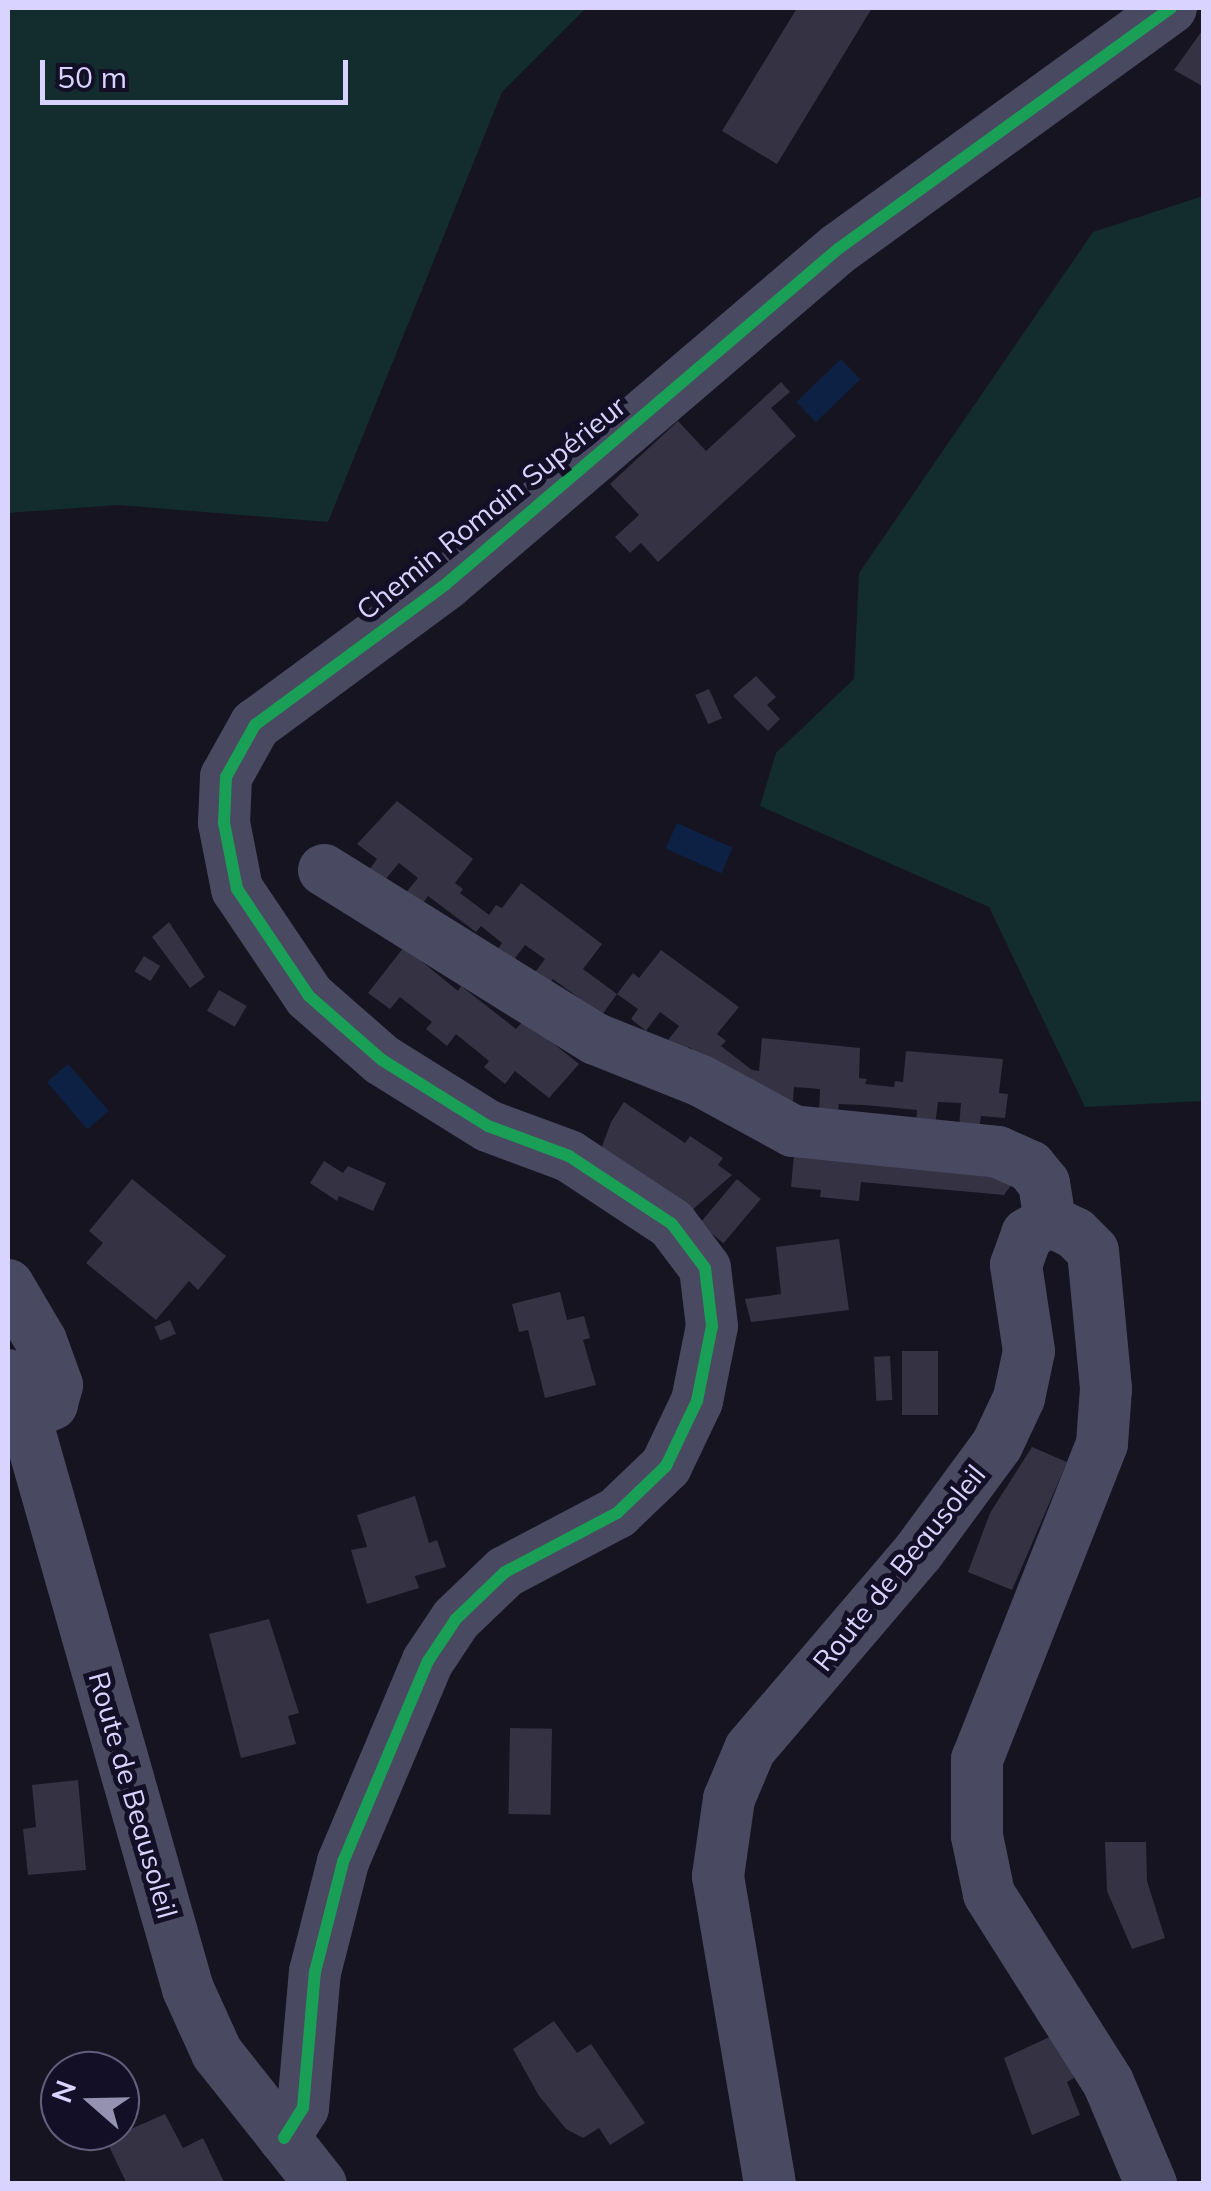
<!DOCTYPE html>
<meta charset="utf-8">
<style>
body{margin:0}
#map{position:relative;width:1211px;height:2191px;overflow:hidden;background:#161421;font-family:Mulish,sans-serif}
div>[style]{position:absolute}
.green>*{inset:0;background:#132c2d}
.water>*{inset:0;background:#0d2144;transform-origin:0 0}
.building>*{inset:0;background:#343243;transform-origin:0 0}
.minor>*{height:52px;margin:-26px;padding:0 26px;transform-origin:26px;border-radius:26px;background:#4a4962}
.cycleway>*{height:12px;margin:-6px;padding:0 6px;transform-origin:6px;border-radius:6px;background:#1a9f57}
span{translate:-50% -50%;white-space:nowrap;text-align:center;line-height:1.15;-webkit-text-stroke:10px #130f26;paint-order:stroke}
.street-label{font-size:28px;color:#d9d4ff}
.frame{position:absolute;inset:0;border:10px solid #d9d4ff;pointer-events:none}
.north{position:absolute;left:40px;top:2051px;width:100px;height:100px;box-sizing:border-box;background:#130f26;border:2px solid #625e7d;border-radius:50%;rotate:290deg;font-size:28px;font-weight:700;line-height:40px;text-align:center;color:#d9d4ff}
.north::after{content:'';display:block;margin:auto;width:35px;height:45px;background:#9591b1;clip-path:polygon(50% 0,100% 100%,50% 72%,0 100%)}
.scale{position:absolute;left:40px;top:60px;width:308px;height:45px;box-sizing:border-box;border:5px solid #d9d4ff;border-top:0;padding-left:12px;font-size:30px;line-height:35px;white-space:nowrap;color:#d9d4ff;-webkit-text-stroke:8px #130f26;paint-order:stroke}
</style>
<div id="map">
<div class="green">
<div style="clip-path:polygon(8px 8px,586px 8px,502px 92px,328px 522px,118px 505px,8px 513px)"></div>
<div style="clip-path:polygon(1203px 196px,1203px 1101px,1085px 1107px,989px 907px,760px 806px,776px 753px,854px 679px,859px 573px,1093px 232px)"></div>
</div>
<div class="water">
<div style="left:841px;top:359px;width:28px;height:62px;rotate:46deg"></div>
<div style="left:677px;top:823px;width:61px;height:28px;rotate:24deg"></div>
<div style="left:68px;top:1064px;width:62px;height:28px;rotate:49deg"></div>
</div>
<div class="building">
<div style="clip-path:polygon(797px 8px,872px 8px,777px 164px,722px 131px)"></div>
<div style="clip-path:polygon(1204px 28px,1204px 87px,1174px 70px)"></div>
<div style="clip-path:polygon(781px 382px,790px 392px,771px 408px,796px 436px,658px 562px,641px 543px,630px 553px,615px 537px,639px 515px,610px 484px,678px 421px,706px 451px)"></div>
<div style="clip-path:polygon(756px 676px,776px 697px,767px 705px,780px 719px,768px 731px,733px 696px)"></div>
<div style="left:709px;top:689px;width:32px;height:15px;rotate:66deg"></div>
<div style="clip-path:polygon(397px 801px,473px 859px,455px 883px,463px 889px,460px 893px,489px 915px,496px 905px,502px 908px,521px 883px,602px 944px,583px 969px,617px 994px,602px 1015px,553px 979px,544px 990px,530px 979px,545px 959px,525px 945px,510px 965px,495px 953px,502px 943px,481px 926px,476px 932px,428px 896px,419px 909px,403px 896px,418px 878px,399px 863px,384px 881px,369px 870px,377px 859px,357px 844px)"></div>
<div style="clip-path:polygon(169px 922px,205px 977px,190px 988px,152px 937px)"></div>
<div style="clip-path:polygon(404px 947px,458px 991px,461px 986px,516px 1029px,524px 1020px,579px 1064px,549px 1098px,515px 1071px,505px 1084px,484px 1067px,489px 1061px,456px 1034px,447px 1046px,426px 1029px,432px 1022px,400px 997px,390px 1009px,368px 993px)"></div>
<div style="clip-path:polygon(661px 950px,739px 1007px,717px 1034px,726px 1041px,721px 1046px,752px 1070px,759px 1071px,762px 1038px,860px 1048px,859px 1078px,867px 1079px,865px 1084px,894px 1087px,895px 1081px,903px 1082px,906px 1051px,1003px 1059px,999px 1093px,1008px 1094px,1005px 1118px,981px 1116px,979px 1129px,959px 1127px,961px 1103px,938px 1102px,935px 1125px,916px 1124px,917px 1110px,864px 1105px,839px 1104px,837px 1117px,819px 1115px,820px 1089px,794px 1087px,792px 1112px,750px 1093px,689px 1047px,682px 1057px,665px 1044px,679px 1026px,660px 1012px,646px 1031px,631px 1019px,638px 1009px,617px 994px,633px 973px,639px 978px)"></div>
<div style="left:144px;top:956px;width:19px;height:18px;rotate:32deg"></div>
<div style="left:219px;top:990px;width:32px;height:24px;rotate:30deg"></div>
<div style="clip-path:polygon(624px 1102px,685px 1143px,690px 1136px,723px 1158px,718px 1165px,732px 1175px,683px 1218px,597px 1160px,611px 1122px)"></div>
<div style="clip-path:polygon(794px 1154px,1015px 1180px,1004px 1195px,861px 1182px,859px 1201px,820px 1197px,821px 1190px,791px 1187px)"></div>
<div style="clip-path:polygon(324px 1161px,343px 1173px,348px 1166px,386px 1183px,373px 1211px,339px 1196px,337px 1201px,310px 1183px)"></div>
<div style="clip-path:polygon(132px 1179px,226px 1256px,198px 1290px,189px 1281px,156px 1320px,86px 1263px,103px 1243px,89px 1231px)"></div>
<div style="left:737px;top:1179px;width:31px;height:58px;rotate:40deg"></div>
<div style="clip-path:polygon(839px 1239px,849px 1310px,751px 1322px,745px 1299px,781px 1294px,776px 1247px)"></div>
<div style="clip-path:polygon(560px 1292px,567px 1320px,584px 1316px,590px 1338px,583px 1340px,596px 1385px,545px 1398px,528px 1330px,519px 1332px,512px 1304px)"></div>
<div style="left:170px;top:1320px;width:15px;height:17px;rotate:67deg"></div>
<div style="left:938px;top:1351px;width:64px;height:36px;rotate:90deg"></div>
<div style="left:890px;top:1356px;width:44px;height:16px;rotate:87deg"></div>
<div style="clip-path:polygon(1032px 1447px,1067px 1462px,1012px 1590px,968px 1572px,990px 1513px)"></div>
<div style="clip-path:polygon(415px 1496px,429px 1543px,437px 1540px,446px 1567px,415px 1576px,419px 1588px,367px 1604px,351px 1550px,367px 1547px,357px 1515px)"></div>
<div style="clip-path:polygon(269px 1619px,299px 1713px,288px 1716px,296px 1744px,241px 1758px,209px 1634px)"></div>
<div style="left:510px;top:1728px;width:42px;height:86px;rotate:1deg"></div>
<div style="clip-path:polygon(78px 1780px,86px 1870px,28px 1875px,23px 1829px,36px 1827px,32px 1785px)"></div>
<div style="clip-path:polygon(1105px 1842px,1146px 1842px,1147px 1881px,1165px 1938px,1132px 1949px,1107px 1891px)"></div>
<div style="clip-path:polygon(554px 2021px,577px 2053px,591px 2044px,645px 2123px,610px 2145px,599px 2128px,583px 2138px,566px 2129px,539px 2096px,513px 2049px)"></div>
<div style="clip-path:polygon(1056px 2034px,1074px 2078px,1067px 2082px,1080px 2115px,1032px 2135px,1004px 2058px)"></div>
<div style="clip-path:polygon(165px 2114px,183px 2148px,203px 2138px,225px 2184px,127px 2184px,106px 2140px)"></div>
</div>
<div class="minor">
<div style="left:324px;top:870px;width:320px;rotate:31.9deg"></div>
<div style="left:596px;top:1039px;width:113px;rotate:21.8deg"></div>
<div style="left:701px;top:1081px;width:105px;rotate:28.5deg"></div>
<div style="left:793px;top:1131px;width:206px;rotate:5.8deg"></div>
<div style="left:998px;top:1152px;width:35px;rotate:24deg"></div>
<div style="left:1030px;top:1166px;width:22px;rotate:51deg"></div>
<div style="left:1044px;top:1183px;width:38px;rotate:81deg"></div>
<div style="left:8px;top:1285px;width:65px;rotate:59.5deg"></div>
<div style="left:41px;top:1341px;width:47px;rotate:70deg"></div>
<div style="left:57px;top:1385px;width:20px;rotate:105deg"></div>
<div style="left:52px;top:1404px;width:30px;rotate:156deg"></div>
<div style="left:8px;top:1375px;width:44px;rotate:67.5deg"></div>
<div style="left:25px;top:1416px;width:596px;rotate:74.12deg"></div>
<div style="left:188px;top:1989px;width:70px;rotate:65.6deg"></div>
<div style="left:217px;top:2053px;width:167px;rotate:51.6deg"></div>
<div style="left:284px;top:2138px;width:36px;rotate:-58deg"></div>
<div style="left:303px;top:2108px;width:137px;rotate:-85deg"></div>
<div style="left:315px;top:1972px;width:114px;rotate:-75.7deg"></div>
<div style="left:343px;top:1862px;width:218px;rotate:-67.1deg"></div>
<div style="left:428px;top:1661px;width:50px;rotate:-56.3deg"></div>
<div style="left:456px;top:1619px;width:68px;rotate:-43.8deg"></div>
<div style="left:505px;top:1572px;width:127px;rotate:-27.8deg"></div>
<div style="left:617px;top:1513px;width:68px;rotate:-43.8deg"></div>
<div style="left:666px;top:1466px;width:72px;rotate:-64.5deg"></div>
<div style="left:697px;top:1401px;width:76px;rotate:-78.7deg"></div>
<div style="left:712px;top:1326px;width:58px;rotate:-96.9deg"></div>
<div style="left:705px;top:1268px;width:55px;rotate:-126.9deg"></div>
<div style="left:672px;top:1224px;width:123px;rotate:-146.6deg"></div>
<div style="left:569px;top:1156px;width:86px;rotate:-159.7deg"></div>
<div style="left:488px;top:1126px;width:125px;rotate:-148.1deg"></div>
<div style="left:382px;top:1060px;width:97px;rotate:-138.8deg"></div>
<div style="left:309px;top:996px;width:129px;rotate:-123.9deg"></div>
<div style="left:237px;top:889px;width:67px;rotate:-101.1deg"></div>
<div style="left:224px;top:823px;width:46px;rotate:-87.5deg"></div>
<div style="left:226px;top:777px;width:60px;rotate:-60.9deg"></div>
<div style="left:255px;top:725px;width:237px;rotate:-36.4deg"></div>
<div style="left:446px;top:584px;width:516px;rotate:-40.52deg"></div>
<div style="left:838px;top:249px;width:411px;rotate:-35.9deg"></div>
<div style="left:770px;top:2184px;width:312px;rotate:-99.6deg"></div>
<div style="left:718px;top:1876px;width:78px;rotate:-81.9deg"></div>
<div style="left:729px;top:1799px;width:54px;rotate:-67.2deg"></div>
<div style="left:750px;top:1749px;width:260px;rotate:-49.5deg"></div>
<div style="left:919px;top:1551px;width:132px;rotate:-53.7deg"></div>
<div style="left:997px;top:1445px;width:52px;rotate:-64.9deg"></div>
<div style="left:1019px;top:1398px;width:48px;rotate:-78deg"></div>
<div style="left:1029px;top:1351px;width:87px;rotate:-98.6deg"></div>
<div style="left:1016px;top:1265px;width:33px;rotate:-70deg"></div>
<div style="left:1027px;top:1234px;width:26px;rotate:-29deg"></div>
<div style="left:1050px;top:1221px;width:28px;rotate:26deg"></div>
<div style="left:1075px;top:1233px;width:25px;rotate:45deg"></div>
<div style="left:1093px;top:1251px;width:139px;rotate:84.6deg"></div>
<div style="left:1106px;top:1389px;width:55px;rotate:94.2deg"></div>
<div style="left:1102px;top:1444px;width:339px;rotate:111.6deg"></div>
<div style="left:977px;top:1759px;width:77px;rotate:90deg"></div>
<div style="left:977px;top:1836px;width:59px;rotate:78.3deg"></div>
<div style="left:989px;top:1894px;width:222px;rotate:57.7deg"></div>
<div style="left:1108px;top:2082px;width:111px;rotate:67.1deg"></div>
</div>
<div class="cycleway">
<div style="left:284px;top:2138px;width:36px;rotate:-58deg"></div>
<div style="left:303px;top:2108px;width:137px;rotate:-85deg"></div>
<div style="left:315px;top:1972px;width:114px;rotate:-75.7deg"></div>
<div style="left:343px;top:1862px;width:218px;rotate:-67.1deg"></div>
<div style="left:428px;top:1661px;width:50px;rotate:-56.3deg"></div>
<div style="left:456px;top:1619px;width:68px;rotate:-43.8deg"></div>
<div style="left:505px;top:1572px;width:127px;rotate:-27.8deg"></div>
<div style="left:617px;top:1513px;width:68px;rotate:-43.8deg"></div>
<div style="left:666px;top:1466px;width:72px;rotate:-64.5deg"></div>
<div style="left:697px;top:1401px;width:76px;rotate:-78.7deg"></div>
<div style="left:712px;top:1326px;width:58px;rotate:-96.9deg"></div>
<div style="left:705px;top:1268px;width:55px;rotate:-126.9deg"></div>
<div style="left:672px;top:1224px;width:123px;rotate:-146.6deg"></div>
<div style="left:569px;top:1156px;width:86px;rotate:-159.7deg"></div>
<div style="left:488px;top:1126px;width:125px;rotate:-148.1deg"></div>
<div style="left:382px;top:1060px;width:97px;rotate:-138.8deg"></div>
<div style="left:309px;top:996px;width:129px;rotate:-123.9deg"></div>
<div style="left:237px;top:889px;width:67px;rotate:-101.1deg"></div>
<div style="left:224px;top:823px;width:46px;rotate:-87.5deg"></div>
<div style="left:226px;top:777px;width:60px;rotate:-60.9deg"></div>
<div style="left:255px;top:725px;width:237px;rotate:-36.4deg"></div>
<div style="left:446px;top:584px;width:516px;rotate:-40.52deg"></div>
<div style="left:838px;top:249px;width:411px;rotate:-35.9deg"></div>
</div>
<div class="street-label">
<span style="left:491px;top:508px;rotate:-39deg">Chemin Romain Supérieur</span>
<span style="left:899px;top:1568px;rotate:-51deg">Route de Beausoleil</span>
<span style="left:133px;top:1795px;rotate:74deg">Route de Beausoleil</span>
</div>
<div class="frame"></div>
<div class="north">N</div>
<div class="scale">50 m</div>
</div>
